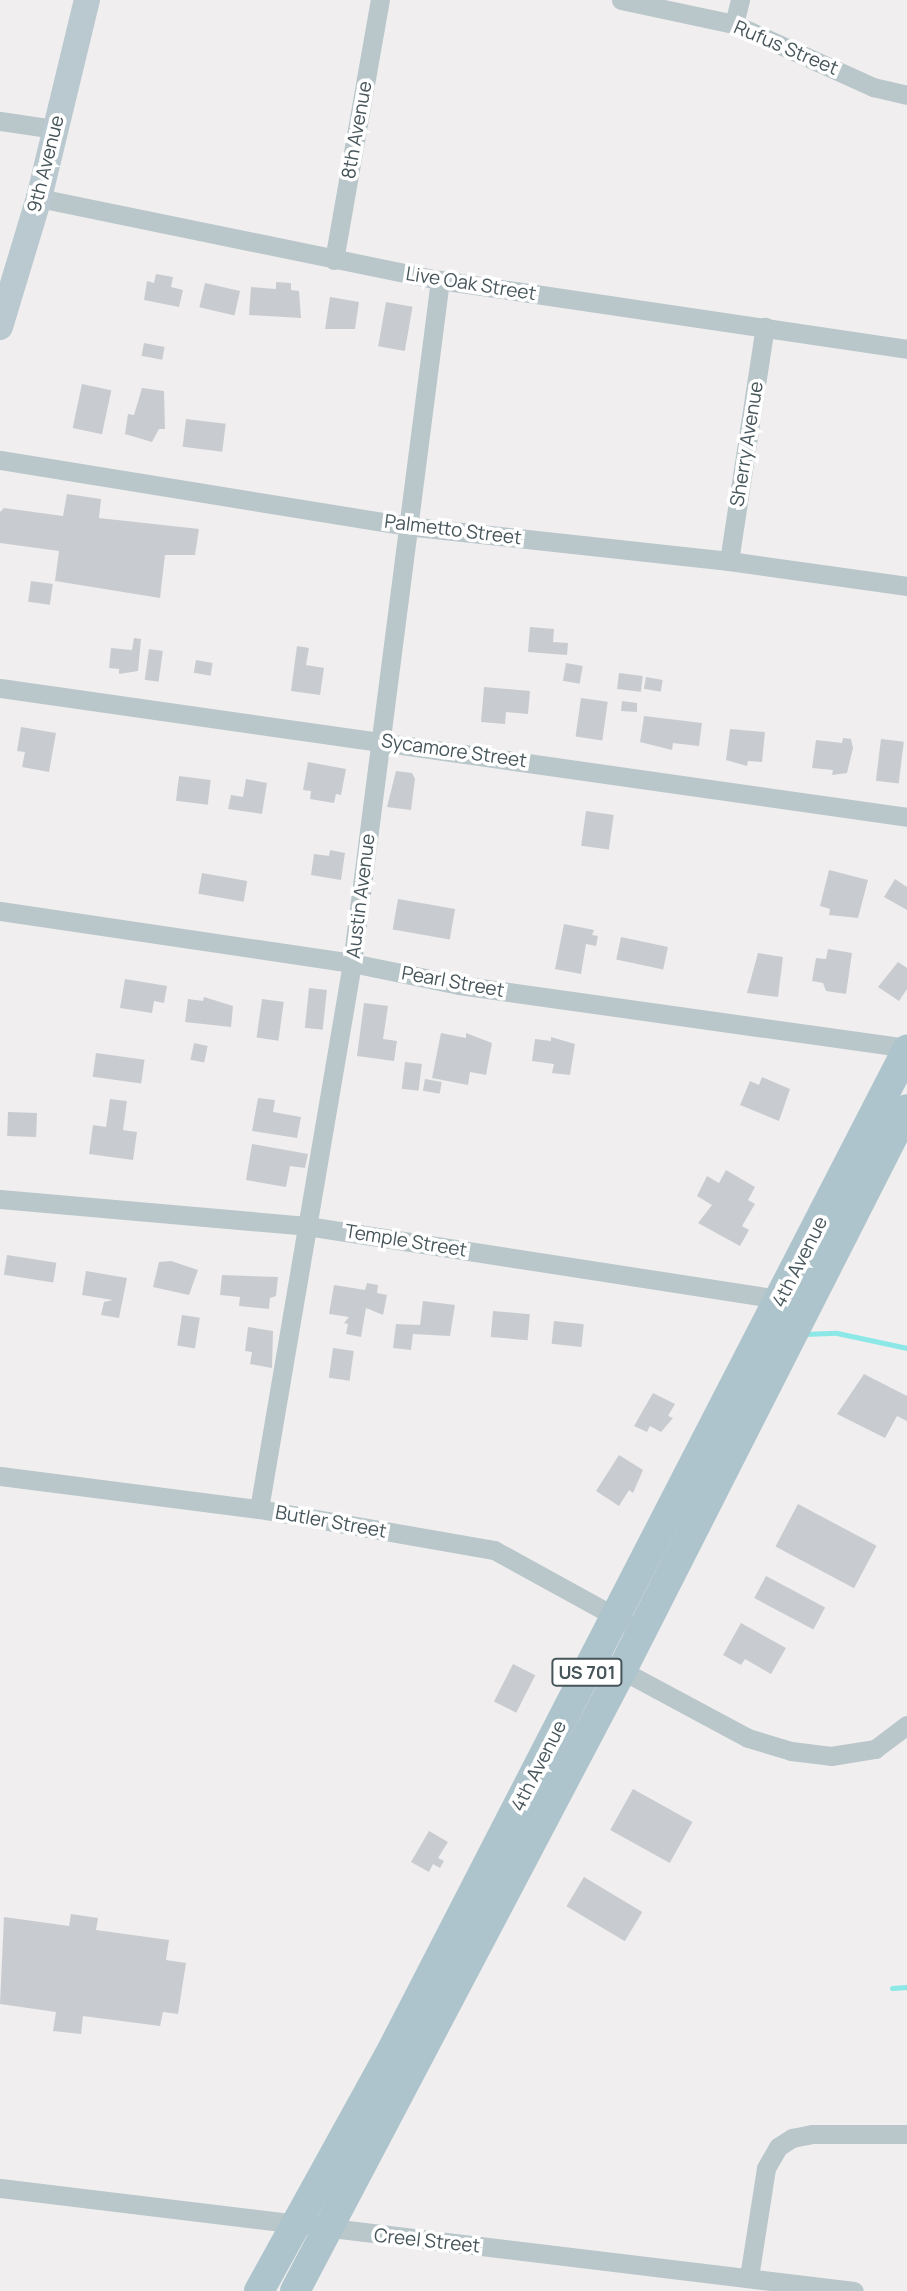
<!DOCTYPE html>
<style>
body{margin:0}
#map{position:relative;width:907px;height:2291px;overflow:hidden;background:#f0eeee;font-family:Manrope,sans-serif}
div>[style]{position:absolute}
.stream>*{height:5px;margin:-2.5px;padding:0 2.5px;transform-origin:2.5px;border-radius:2.5px;background:#8be8e6}
.building>*{inset:0;background:#c8ccd0;transform-origin:0 0}
.street>*{height:19px;margin:-9.5px;padding:0 9.5px;transform-origin:9.5px;border-radius:9.5px;background:#b9c6ca}
.secondary>*{height:26px;margin:-13px;padding:0 13px;transform-origin:13px;border-radius:13px;background:#bac9cf}
.primary>*{height:30px;margin:-15px;padding:0 15px;transform-origin:15px;border-radius:15px;background:#aec4cc}
span{translate:-50% -50%;white-space:nowrap;text-align:center;line-height:1.15;-webkit-text-stroke:7px #fff;paint-order:stroke}
.shield-label span{padding:2px 5px;background:#fff;border:2px solid;border-radius:5px;-webkit-text-stroke-width:0}
.shield-label{font-size:18px;color:#46555a;font-weight:700}
.street-label{font-size:19px;color:#46555a}
</style>
<div id="map">
<div class="stream">
<div style="left:804px;top:1334px;width:33px;rotate:-2deg"></div>
<div style="left:837px;top:1333px;width:72px;rotate:12.1deg"></div>
<div style="left:892px;top:1988px;width:15px;rotate:-4deg"></div>
</div>
<div class="building">
<div style="clip-path:polygon(156px 274px,173px 277px,171px 287px,183px 290px,179px 307px,144px 300px,147px 281px,154px 283px)"></div>
<div style="clip-path:polygon(276px 282px,291px 283px,291px 290px,299px 291px,301px 318px,249px 315px,251px 287px,276px 289px)"></div>
<div style="left:205px;top:283px;width:36px;height:25px;rotate:13deg"></div>
<div style="clip-path:polygon(330px 297px,359px 302px,355px 329px,325px 329px)"></div>
<div style="left:386px;top:302px;width:27px;height:45px;rotate:10deg"></div>
<div style="left:144px;top:343px;width:21px;height:13px;rotate:11deg"></div>
<div style="left:82px;top:384px;width:30px;height:45px;rotate:12deg"></div>
<div style="clip-path:polygon(142px 388px,164px 391px,165px 429px,159px 429px,152px 442px,125px 434px,128px 414px,134px 415px)"></div>
<div style="left:186px;top:419px;width:40px;height:28px;rotate:7deg"></div>
<div style="clip-path:polygon(67px 494px,101px 499px,99px 518px,199px 529px,195px 555px,165px 555px,160px 598px,55px 581px,59px 551px,0 543px,0 512px,4px 508px,63px 516px)"></div>
<div style="left:31px;top:581px;width:22px;height:21px;rotate:8deg"></div>
<div style="clip-path:polygon(530px 627px,554px 629px,553px 642px,568px 643px,567px 655px,528px 652px)"></div>
<div style="clip-path:polygon(134px 638px,141px 639px,138px 671px,119px 674px,119px 669px,109px 668px,111px 648px,132px 650px)"></div>
<div style="clip-path:polygon(297px 646px,309px 648px,306px 665px,324px 668px,320px 695px,291px 691px)"></div>
<div style="left:149px;top:649px;width:14px;height:31px;rotate:8deg"></div>
<div style="left:196px;top:660px;width:17px;height:13px;rotate:10deg"></div>
<div style="left:566px;top:663px;width:17px;height:18px;rotate:10deg"></div>
<div style="left:619px;top:673px;width:24px;height:16px;rotate:7deg"></div>
<div style="left:646px;top:677px;width:17px;height:12px;rotate:10deg"></div>
<div style="clip-path:polygon(484px 687px,530px 691px,528px 714px,506px 712px,505px 724px,481px 722px)"></div>
<div style="left:581px;top:698px;width:27px;height:39px;rotate:8deg"></div>
<div style="clip-path:polygon(622px 701px,637px 703px,637px 712px,621px 711px)"></div>
<div style="clip-path:polygon(644px 716px,702px 723px,699px 746px,673px 743px,672px 750px,640px 742px)"></div>
<div style="clip-path:polygon(21px 727px,56px 733px,49px 772px,22px 767px,25px 752px,17px 751px)"></div>
<div style="clip-path:polygon(730px 729px,765px 732px,762px 762px,748px 761px,747px 766px,726px 760px)"></div>
<div style="clip-path:polygon(843px 738px,851px 739px,853px 748px,847px 773px,832px 775px,833px 770px,812px 768px,816px 740px,842px 743px)"></div>
<div style="left:881px;top:739px;width:23px;height:42px;rotate:7deg"></div>
<div style="clip-path:polygon(308px 762px,346px 769px,341px 795px,336px 794px,334px 803px,310px 799px,311px 791px,303px 790px)"></div>
<div style="clip-path:polygon(396px 771px,412px 773px,415px 779px,411px 810px,387px 807px)"></div>
<div style="left:179px;top:776px;width:32px;height:25px;rotate:7deg"></div>
<div style="clip-path:polygon(246px 779px,267px 783px,262px 814px,228px 809px,231px 795px,243px 797px)"></div>
<div style="left:586px;top:811px;width:28px;height:35px;rotate:8deg"></div>
<div style="clip-path:polygon(330px 850px,345px 853px,341px 880px,311px 875px,314px 854px,329px 856px)"></div>
<div style="clip-path:polygon(829px 870px,868px 880px,858px 918px,829px 915px,830px 909px,820px 906px)"></div>
<div style="left:202px;top:873px;width:46px;height:21px;rotate:10deg"></div>
<div style="clip-path:polygon(895px 879px,907px 887px,907px 910px,884px 897px)"></div>
<div style="left:398px;top:899px;width:58px;height:31px;rotate:10deg"></div>
<div style="clip-path:polygon(564px 924px,594px 930px,592px 935px,598px 936px,596px 946px,586px 944px,581px 974px,555px 969px)"></div>
<div style="left:621px;top:937px;width:48px;height:23px;rotate:12deg"></div>
<div style="clip-path:polygon(828px 949px,852px 953px,846px 994px,826px 991px,823px 983px,812px 981px,816px 958px,826px 959px)"></div>
<div style="clip-path:polygon(758px 953px,783px 957px,778px 997px,747px 993px)"></div>
<div style="clip-path:polygon(898px 962px,907px 968px,907px 989px,899px 1001px,878px 987px)"></div>
<div style="clip-path:polygon(125px 979px,167px 986px,164px 1003px,154px 1001px,152px 1013px,120px 1008px)"></div>
<div style="left:309px;top:988px;width:18px;height:40px;rotate:6deg"></div>
<div style="clip-path:polygon(204px 997px,233px 1006px,231px 1027px,185px 1022px,188px 999px,203px 1001px)"></div>
<div style="left:262px;top:999px;width:22px;height:39px;rotate:8deg"></div>
<div style="clip-path:polygon(364px 1003px,388px 1006px,383px 1039px,397px 1041px,394px 1061px,357px 1056px)"></div>
<div style="clip-path:polygon(441px 1033px,466px 1038px,466px 1033px,492px 1043px,486px 1075px,470px 1072px,468px 1085px,432px 1078px)"></div>
<div style="clip-path:polygon(551px 1037px,575px 1044px,570px 1075px,552px 1073px,554px 1064px,532px 1061px,535px 1039px,551px 1041px)"></div>
<div style="left:194px;top:1043px;width:14px;height:17px;rotate:12deg"></div>
<div style="left:96px;top:1053px;width:49px;height:24px;rotate:8deg"></div>
<div style="left:405px;top:1062px;width:17px;height:27px;rotate:7deg"></div>
<div style="clip-path:polygon(762px 1077px,790px 1089px,779px 1121px,740px 1105px,750px 1081px,759px 1085px)"></div>
<div style="left:425px;top:1079px;width:17px;height:12px;rotate:10deg"></div>
<div style="clip-path:polygon(258px 1098px,275px 1100px,273px 1112px,301px 1117px,297px 1138px,252px 1131px)"></div>
<div style="clip-path:polygon(110px 1099px,127px 1101px,123px 1130px,137px 1132px,133px 1160px,89px 1154px,93px 1125px,106px 1127px)"></div>
<div style="left:8px;top:1112px;width:29px;height:24px;rotate:2deg"></div>
<div style="clip-path:polygon(252px 1144px,308px 1154px,305px 1168px,290px 1166px,286px 1187px,246px 1180px)"></div>
<div style="clip-path:polygon(726px 1170px,755px 1187px,748px 1200px,755px 1204px,742px 1226px,749px 1230px,740px 1246px,698px 1223px,712px 1205px,697px 1196px,707px 1176px,719px 1183px)"></div>
<div style="left:7px;top:1255px;width:50px;height:20px;rotate:9deg"></div>
<div style="clip-path:polygon(171px 1261px,198px 1270px,189px 1295px,153px 1287px,159px 1262px)"></div>
<div style="clip-path:polygon(86px 1271px,127px 1278px,119px 1318px,101px 1315px,104px 1302px,113px 1300px,82px 1295px)"></div>
<div style="clip-path:polygon(222px 1275px,278px 1277px,276px 1296px,270px 1298px,269px 1309px,239px 1306px,240px 1297px,220px 1295px)"></div>
<div style="clip-path:polygon(367px 1283px,378px 1285px,377px 1293px,387px 1295px,383px 1315px,366px 1308px,361px 1337px,346px 1334px,348px 1324px,344px 1323px,349px 1317px,329px 1314px,334px 1285px,365px 1290px)"></div>
<div style="clip-path:polygon(423px 1301px,455px 1305px,450px 1336px,413px 1334px,411px 1350px,393px 1348px,396px 1324px,420px 1325px)"></div>
<div style="left:493px;top:1311px;width:37px;height:26px;rotate:5deg"></div>
<div style="left:182px;top:1315px;width:18px;height:31px;rotate:9deg"></div>
<div style="left:554px;top:1321px;width:30px;height:23px;rotate:6deg"></div>
<div style="clip-path:polygon(248px 1327px,273px 1331px,272px 1368px,250px 1364px,252px 1352px,245px 1351px)"></div>
<div style="left:333px;top:1348px;width:21px;height:30px;rotate:8deg"></div>
<div style="clip-path:polygon(864px 1374px,907px 1396px,907px 1421px,897px 1416px,885px 1438px,837px 1414px)"></div>
<div style="clip-path:polygon(653px 1393px,675px 1404px,668px 1416px,673px 1418px,661px 1432px,650px 1426px,647px 1432px,634px 1426px)"></div>
<div style="clip-path:polygon(619px 1455px,643px 1470px,633px 1493px,629px 1490px,619px 1506px,596px 1491px)"></div>
<div style="left:798px;top:1504px;width:89px;height:48px;rotate:28deg"></div>
<div style="left:766px;top:1576px;width:67px;height:25px;rotate:28deg"></div>
<div style="clip-path:polygon(741px 1623px,786px 1648px,771px 1674px,745px 1659px,741px 1665px,723px 1655px)"></div>
<div style="left:513px;top:1664px;width:25px;height:42px;rotate:27deg"></div>
<div style="left:633px;top:1789px;width:68px;height:47px;rotate:29deg"></div>
<div style="clip-path:polygon(429px 1831px,448px 1842px,438px 1858px,444px 1861px,440px 1868px,433px 1864px,429px 1872px,411px 1862px)"></div>
<div style="left:584px;top:1877px;width:68px;height:34px;rotate:31deg"></div>
<div style="clip-path:polygon(71px 1914px,98px 1918px,96px 1930px,169px 1940px,166px 1960px,186px 1963px,178px 2014px,163px 2012px,160px 2026px,83px 2016px,81px 2034px,53px 2031px,56px 2012px,0 2004px,4px 1917px,69px 1926px)"></div>
</div>
<div class="street">
<div style="left:621px;top:0;width:116px;rotate:12deg"></div>
<div style="left:734px;top:24px;width:153px;rotate:24.4deg"></div>
<div style="left:873px;top:87px;width:35px;rotate:13deg"></div>
<div style="left:734px;top:24px;width:25px;rotate:-76deg"></div>
<div style="left:0;top:121px;width:56px;rotate:8.3deg"></div>
<div style="left:39px;top:198px;width:409px;rotate:11.6deg"></div>
<div style="left:440px;top:280px;width:472px;rotate:8.4deg"></div>
<div style="left:334px;top:260px;width:264px;rotate:-80deg"></div>
<div style="left:0;top:460px;width:412px;rotate:9.2deg"></div>
<div style="left:407px;top:526px;width:324px;rotate:6.2deg"></div>
<div style="left:729px;top:561px;width:180px;rotate:8deg"></div>
<div style="left:729px;top:561px;width:237px;rotate:-81.3deg"></div>
<div style="left:0;top:688px;width:916px;rotate:8.09deg"></div>
<div style="left:0;top:911px;width:356px;rotate:8.4deg"></div>
<div style="left:352px;top:963px;width:109px;rotate:11.6deg"></div>
<div style="left:459px;top:985px;width:452px;rotate:8deg"></div>
<div style="left:0;top:1199px;width:308px;rotate:5deg"></div>
<div style="left:307px;top:1226px;width:486px;rotate:8.8deg"></div>
<div style="left:0;top:1476px;width:261px;rotate:7.3deg"></div>
<div style="left:259px;top:1509px;width:239px;rotate:9.9deg"></div>
<div style="left:494px;top:1550px;width:149px;rotate:28.8deg"></div>
<div style="left:259px;top:1509px;width:554px;rotate:-80.33deg"></div>
<div style="left:352px;top:963px;width:689px;rotate:-82.66deg"></div>
<div style="left:612px;top:1665px;width:154px;rotate:28.2deg"></div>
<div style="left:748px;top:1738px;width:45px;rotate:16.8deg"></div>
<div style="left:791px;top:1751px;width:40px;rotate:7.1deg"></div>
<div style="left:831px;top:1756px;width:45px;rotate:-9deg"></div>
<div style="left:875px;top:1749px;width:40px;rotate:-37deg"></div>
<div style="left:0;top:2188px;width:860px;rotate:6.88deg"></div>
<div style="left:749px;top:2277px;width:110px;rotate:-81.1deg"></div>
<div style="left:766px;top:2168px;width:24px;rotate:-60deg"></div>
<div style="left:778px;top:2147px;width:17px;rotate:-33deg"></div>
<div style="left:792px;top:2138px;width:20px;rotate:-11deg"></div>
<div style="left:812px;top:2134px;width:95px"></div>
</div>
<div class="secondary">
<div style="left:0;top:327px;width:135px;rotate:-73.2deg"></div>
<div style="left:39px;top:198px;width:204px;rotate:-76.4deg"></div>
</div>
<div class="primary">
<div style="left:259px;top:2291px;width:277px;rotate:-61.1deg"></div>
<div style="left:393px;top:2048px;width:1123px;rotate:-62.75deg"></div>
<div style="left:295px;top:2291px;width:702px;rotate:-62.23deg"></div>
<div style="left:622px;top:1670px;width:629px;rotate:-63.07deg"></div>
</div>
<div class="shield-label">
<span style="left:587px;top:1672px">US 701</span>
</div>
<div class="street-label">
<span style="left:786px;top:48px;rotate:23deg">Rufus Street</span>
<span style="left:357px;top:130px;rotate:-80deg">8th Avenue</span>
<span style="left:46px;top:164px;rotate:-76deg">9th Avenue</span>
<span style="left:471px;top:284px;rotate:9deg">Live Oak Street</span>
<span style="left:747px;top:444px;rotate:-81deg">Sherry Avenue</span>
<span style="left:453px;top:530px;rotate:7deg">Palmetto Street</span>
<span style="left:454px;top:751px;rotate:8deg">Sycamore Street</span>
<span style="left:361px;top:896px;rotate:-83deg">Austin Avenue</span>
<span style="left:453px;top:982px;rotate:10deg">Pearl Street</span>
<span style="left:406px;top:1241px;rotate:9deg">Temple Street</span>
<span style="left:800px;top:1262px;rotate:-63deg">4th Avenue</span>
<span style="left:331px;top:1522px;rotate:10deg">Butler Street</span>
<span style="left:539px;top:1766px;rotate:-63deg">4th Avenue</span>
<span style="left:427px;top:2241px;rotate:6deg">Creel Street</span>
</div>
</div>
